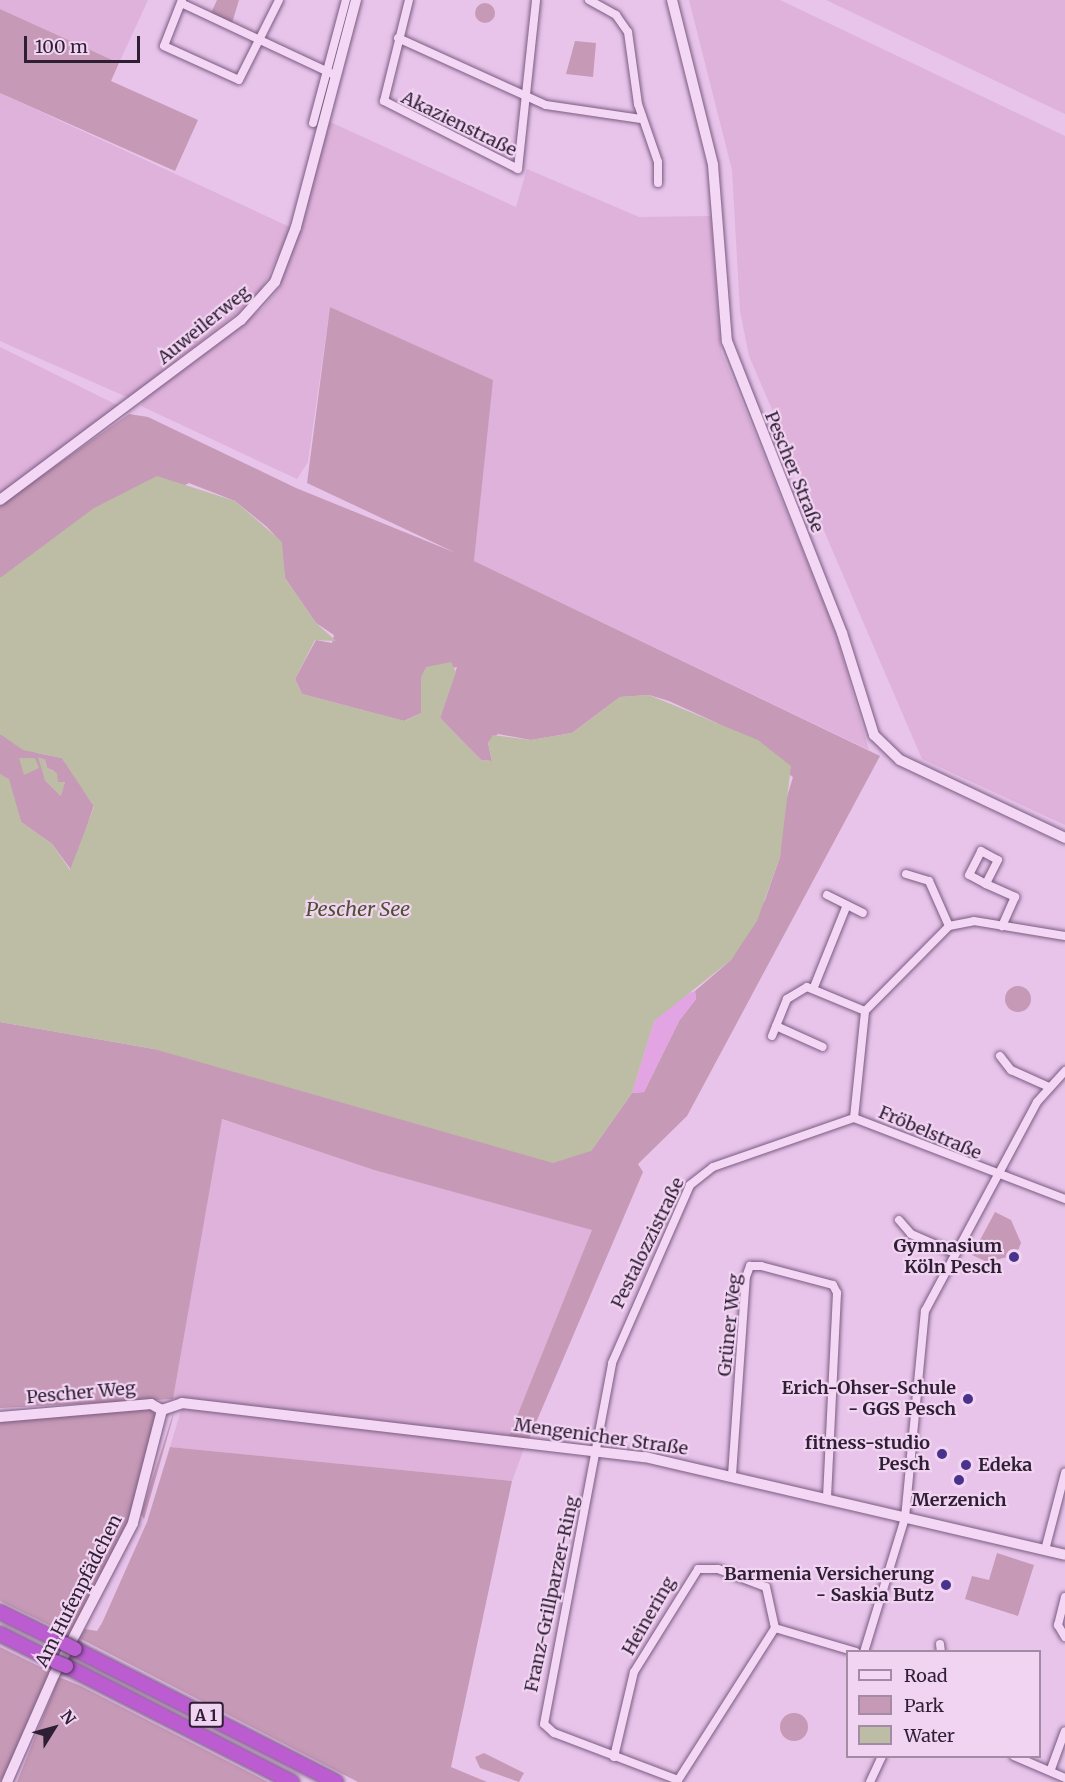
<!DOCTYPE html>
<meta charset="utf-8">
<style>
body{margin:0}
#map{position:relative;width:1065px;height:1782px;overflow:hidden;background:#e8c4ea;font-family:Merriweather,serif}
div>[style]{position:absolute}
.farmland>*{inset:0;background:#deb2da}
.green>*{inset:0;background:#c699b6}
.round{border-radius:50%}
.sand>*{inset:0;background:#e2a4e3}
.water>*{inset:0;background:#bdbca5}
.roads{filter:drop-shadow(0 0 2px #7a5c82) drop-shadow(0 0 2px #7a5c82)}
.street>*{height:8px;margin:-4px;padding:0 4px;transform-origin:4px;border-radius:4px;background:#f4d6f5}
.secondary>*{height:10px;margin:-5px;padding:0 5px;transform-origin:5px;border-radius:5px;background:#f4d6f5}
.highway>*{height:14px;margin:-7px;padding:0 7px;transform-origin:7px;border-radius:7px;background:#bb5cd1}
.bridges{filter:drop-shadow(0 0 2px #473050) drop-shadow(0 0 2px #473050)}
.highway-bridge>*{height:14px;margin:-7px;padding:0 7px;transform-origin:7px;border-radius:7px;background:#bb5cd1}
.dots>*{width:16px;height:16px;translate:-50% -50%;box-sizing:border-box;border:3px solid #f1d3f2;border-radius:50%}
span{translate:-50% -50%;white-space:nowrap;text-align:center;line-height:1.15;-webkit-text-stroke:4.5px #f1d3f2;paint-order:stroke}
.shield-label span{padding:2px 4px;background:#f1d3f2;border:2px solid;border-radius:4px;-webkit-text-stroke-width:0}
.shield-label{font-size:16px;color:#2e1f34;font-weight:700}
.street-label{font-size:18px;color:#2e1f34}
.poi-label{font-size:18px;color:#2e1f34;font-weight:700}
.right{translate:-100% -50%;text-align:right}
.left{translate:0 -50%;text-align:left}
.water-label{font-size:20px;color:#4c522f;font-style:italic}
.legend{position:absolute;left:846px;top:1650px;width:195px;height:108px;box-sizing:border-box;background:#f1d3f2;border:2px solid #a38ba6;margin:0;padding:8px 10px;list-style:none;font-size:18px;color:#2e1f34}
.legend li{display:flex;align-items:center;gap:12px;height:30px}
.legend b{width:30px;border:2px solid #a38ba6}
.north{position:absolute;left:24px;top:1698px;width:60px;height:60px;-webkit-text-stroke:4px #f1d3f2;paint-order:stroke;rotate:53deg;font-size:16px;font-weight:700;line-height:24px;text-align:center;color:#2e1f34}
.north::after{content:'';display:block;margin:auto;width:21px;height:27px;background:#2e1f34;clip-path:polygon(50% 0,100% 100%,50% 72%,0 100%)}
.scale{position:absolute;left:24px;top:36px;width:116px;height:27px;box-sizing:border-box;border:3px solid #2e1f34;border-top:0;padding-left:8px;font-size:18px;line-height:21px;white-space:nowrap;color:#2e1f34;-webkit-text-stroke:4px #f1d3f2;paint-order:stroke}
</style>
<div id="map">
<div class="farmland">
<div style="clip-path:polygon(0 0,148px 0,119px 63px,0 9px)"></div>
<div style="clip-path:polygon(689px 0,780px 0,1065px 136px,1065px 825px,922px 759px,749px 356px,740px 311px,732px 170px)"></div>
<div style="clip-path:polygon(826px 0,1065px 0,1065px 114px)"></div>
<div style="clip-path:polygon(0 93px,292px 228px,257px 298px,129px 398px,0 341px)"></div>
<div style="clip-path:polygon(328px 121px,516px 207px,527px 169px,639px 217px,711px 216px,721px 351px,834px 628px,869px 750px,474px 561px,492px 380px,330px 307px,308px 462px,297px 479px,141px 406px,143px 399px,263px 308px,279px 288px)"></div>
<div style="clip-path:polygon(0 347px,119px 406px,0 495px)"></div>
<div style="clip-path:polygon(221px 1119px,374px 1170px,593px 1230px,509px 1436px,173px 1399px)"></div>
<div style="clip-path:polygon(182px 1407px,525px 1446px,512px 1481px,170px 1447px)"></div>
</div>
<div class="green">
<div style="clip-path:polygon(217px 0,239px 0,232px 23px,211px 13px)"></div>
<div class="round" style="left:475px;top:3px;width:20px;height:20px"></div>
<div style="clip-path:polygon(0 9px,119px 63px,111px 81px,198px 120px,175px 171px,0 93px)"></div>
<div style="clip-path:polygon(575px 41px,596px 43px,593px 77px,566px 74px)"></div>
<div style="clip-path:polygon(330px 307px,493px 380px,474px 561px,880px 756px,687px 1116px,638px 1164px,643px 1172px,529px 1439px,509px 1436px,592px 1230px,374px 1170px,222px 1119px,173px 1399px,0 1408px,0 1022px,154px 1049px,591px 1151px,632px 1093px,644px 1092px,679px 1021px,696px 999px,695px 991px,731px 960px,765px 900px,780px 857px,783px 810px,793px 777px,717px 723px,669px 701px,649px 695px,620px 697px,572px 733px,531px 740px,498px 734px,488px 743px,492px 761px,481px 760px,440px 718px,457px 667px,421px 677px,421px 713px,404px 721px,302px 694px,295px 679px,316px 640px,332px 643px,334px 635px,316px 623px,285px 578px,281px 542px,267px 527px,235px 501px,189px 483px,0 578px,0 505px,129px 414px,148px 417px,296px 488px,456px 553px,307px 483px)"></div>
<div style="clip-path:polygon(evenodd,0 734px,37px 753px,62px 758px,94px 805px,72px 871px,52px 844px,21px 822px,9px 781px,0 774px,0 734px,40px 758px,45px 760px,47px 768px,54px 771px,58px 783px,65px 782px,60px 795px,45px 780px,40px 758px)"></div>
<div class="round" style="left:1005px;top:986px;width:26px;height:26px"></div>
<div style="clip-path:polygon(995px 1212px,1011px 1220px,1021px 1243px,1016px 1255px,987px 1262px,972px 1255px)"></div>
<div style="clip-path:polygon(151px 1409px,159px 1420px,131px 1520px,72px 1636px,0 1601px,0 1420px)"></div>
<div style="clip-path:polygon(174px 1411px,172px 1421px,144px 1519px,141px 1514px)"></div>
<div style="clip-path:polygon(170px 1447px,512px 1481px,451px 1767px,487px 1782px,358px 1782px,79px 1638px,85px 1629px,97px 1631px,102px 1623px,147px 1522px)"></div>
<div style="clip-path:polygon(997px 1553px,1034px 1565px,1018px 1616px,965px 1599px,972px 1576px,989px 1580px)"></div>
<div style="clip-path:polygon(0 1647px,53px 1673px,2px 1782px,0 1782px)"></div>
<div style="clip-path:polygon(59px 1677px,81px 1686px,268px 1782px,17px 1782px)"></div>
<div class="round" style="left:780px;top:1713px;width:28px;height:28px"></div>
<div style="clip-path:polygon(484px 1753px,524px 1773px,519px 1782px,480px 1768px,475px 1757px)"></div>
</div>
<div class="sand">
<div style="clip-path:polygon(695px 991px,696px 999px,679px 1021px,644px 1092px,632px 1093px,654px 1021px,677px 998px)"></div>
</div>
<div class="water">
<div style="clip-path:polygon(157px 476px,235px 501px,282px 542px,285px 578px,316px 623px,336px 641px,315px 640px,295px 679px,302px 694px,405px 721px,421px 713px,421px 677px,426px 667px,451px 662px,456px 672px,440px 718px,481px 760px,492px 761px,488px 743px,493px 735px,531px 740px,572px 733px,620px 697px,649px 695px,758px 740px,791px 766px,780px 857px,757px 921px,731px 960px,654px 1021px,632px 1093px,591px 1151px,553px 1163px,154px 1049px,0 1022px,0 774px,9px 779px,21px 822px,52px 844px,70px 870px,94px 807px,62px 758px,23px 750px,0 734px,0 578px,94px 508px)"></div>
<div style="clip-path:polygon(38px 757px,45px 760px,47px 768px,57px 773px,58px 782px,65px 782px,61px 796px,45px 780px)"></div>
<div style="clip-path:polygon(19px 758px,35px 758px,39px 768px,24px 775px)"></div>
</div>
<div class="roads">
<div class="street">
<div style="left:182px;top:0;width:49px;rotate:111.4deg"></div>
<div style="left:164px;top:46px;width:82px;rotate:24.4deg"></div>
<div style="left:239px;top:80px;width:89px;rotate:-63.4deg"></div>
<div style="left:409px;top:0;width:104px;rotate:103.9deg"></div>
<div style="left:384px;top:101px;width:150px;rotate:26.9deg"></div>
<div style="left:518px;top:169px;width:170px;rotate:-83.9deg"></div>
<div style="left:589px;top:0;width:31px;rotate:29deg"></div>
<div style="left:616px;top:15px;width:21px;rotate:55deg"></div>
<div style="left:628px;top:32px;width:73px;rotate:82.1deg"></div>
<div style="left:638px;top:104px;width:61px;rotate:71deg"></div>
<div style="left:658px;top:162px;width:21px;rotate:90deg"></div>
<div style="left:181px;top:3px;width:170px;rotate:25.1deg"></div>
<div style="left:398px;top:38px;width:162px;rotate:24.4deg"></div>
<div style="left:546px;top:105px;width:96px;rotate:8.4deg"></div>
<div style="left:313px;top:123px;width:127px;rotate:-75deg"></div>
<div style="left:906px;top:874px;width:24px;rotate:17deg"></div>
<div style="left:929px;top:881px;width:49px;rotate:66deg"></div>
<div style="left:986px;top:884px;width:19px;rotate:-152deg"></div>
<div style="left:969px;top:875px;width:27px;rotate:-63deg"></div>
<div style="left:981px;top:851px;width:19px;rotate:28deg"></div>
<div style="left:998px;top:860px;width:27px;rotate:117deg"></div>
<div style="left:986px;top:884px;width:32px;rotate:24deg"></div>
<div style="left:1015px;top:897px;width:32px;rotate:114deg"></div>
<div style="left:827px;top:895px;width:40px;rotate:26.6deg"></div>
<div style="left:814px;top:987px;width:88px;rotate:-68.1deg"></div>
<div style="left:776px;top:1026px;width:51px;rotate:24.1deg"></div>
<div style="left:772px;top:1036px;width:40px;rotate:-68deg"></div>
<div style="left:787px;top:999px;width:23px;rotate:-31deg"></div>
<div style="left:807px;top:987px;width:63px;rotate:22.5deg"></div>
<div style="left:1000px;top:1056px;width:18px;rotate:52deg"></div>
<div style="left:1011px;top:1070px;width:42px;rotate:24.1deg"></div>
<div style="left:854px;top:1118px;width:108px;rotate:-84.1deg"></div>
<div style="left:865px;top:1011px;width:120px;rotate:-45.3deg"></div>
<div style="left:949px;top:926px;width:25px;rotate:-11deg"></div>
<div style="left:974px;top:921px;width:92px;rotate:9.4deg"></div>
<div style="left:899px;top:1220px;width:18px;rotate:49deg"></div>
<div style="left:911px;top:1234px;width:48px;rotate:23.4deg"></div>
<div style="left:732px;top:1475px;width:198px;rotate:-86deg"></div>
<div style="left:746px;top:1277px;width:12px;rotate:-70deg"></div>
<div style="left:750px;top:1266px;width:11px"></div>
<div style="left:761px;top:1266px;width:74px;rotate:14.8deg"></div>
<div style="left:833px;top:1285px;width:9px;rotate:63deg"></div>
<div style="left:837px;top:1293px;width:205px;rotate:92.8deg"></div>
<div style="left:1045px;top:1550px;width:80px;rotate:-75.4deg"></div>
<div style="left:1065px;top:1597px;width:29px;rotate:104deg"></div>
<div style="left:1058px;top:1625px;width:14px;rotate:60deg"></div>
<div style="left:775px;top:1628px;width:180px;rotate:122.5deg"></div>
<div style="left:678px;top:1780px;width:133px;rotate:-159.2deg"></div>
<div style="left:554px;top:1733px;width:13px;rotate:-138deg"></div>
<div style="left:544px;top:1724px;width:367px;rotate:-79.3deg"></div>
<div style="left:612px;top:1363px;width:194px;rotate:-66.3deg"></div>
<div style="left:690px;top:1185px;width:29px;rotate:-38deg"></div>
<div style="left:713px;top:1167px;width:149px;rotate:-19.2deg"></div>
<div style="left:854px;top:1118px;width:226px;rotate:21deg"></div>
<div style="left:940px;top:1644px;width:8px;rotate:83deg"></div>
<div style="left:864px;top:1652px;width:140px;rotate:-73deg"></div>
<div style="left:905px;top:1518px;width:208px;rotate:-84.5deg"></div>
<div style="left:925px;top:1311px;width:237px;rotate:-61.8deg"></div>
<div style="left:1037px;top:1102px;width:42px;rotate:-47.9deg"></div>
<div style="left:1014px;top:1756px;width:56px;rotate:23.3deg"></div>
<div style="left:614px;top:1757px;width:87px;rotate:-76.8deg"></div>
<div style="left:634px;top:1672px;width:121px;rotate:-58.1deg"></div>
<div style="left:698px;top:1569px;width:20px"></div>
<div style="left:718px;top:1569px;width:51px;rotate:20.6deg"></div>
<div style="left:766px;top:1587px;width:42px;rotate:77.6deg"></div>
<div style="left:775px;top:1628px;width:84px;rotate:16.5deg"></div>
<div style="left:1051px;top:1769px;width:40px;rotate:-69.8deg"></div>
<div style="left:870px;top:1782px;width:29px;rotate:-65deg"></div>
</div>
<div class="secondary">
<div style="left:672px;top:0;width:170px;rotate:76deg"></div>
<div style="left:713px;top:165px;width:177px;rotate:85.5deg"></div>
<div style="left:727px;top:341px;width:314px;rotate:68.5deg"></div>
<div style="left:842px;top:633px;width:107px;rotate:72.6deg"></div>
<div style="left:874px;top:735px;width:36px;rotate:44deg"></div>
<div style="left:900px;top:760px;width:183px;rotate:25.3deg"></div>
<div style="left:0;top:500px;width:301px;rotate:-36.8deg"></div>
<div style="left:241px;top:320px;width:51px;rotate:-48.2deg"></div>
<div style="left:275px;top:282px;width:59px;rotate:-69.1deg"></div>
<div style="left:296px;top:227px;width:235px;rotate:-75.2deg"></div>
<div style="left:162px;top:1410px;width:21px;rotate:-19deg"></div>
<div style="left:182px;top:1403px;width:466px;rotate:6.7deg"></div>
<div style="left:645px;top:1457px;width:431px;rotate:13.1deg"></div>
<div style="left:0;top:1417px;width:152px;rotate:-4.9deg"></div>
<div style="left:151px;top:1404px;width:13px;rotate:29deg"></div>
<div style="left:7px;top:1782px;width:117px;rotate:-66.3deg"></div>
<div style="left:54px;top:1675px;width:171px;rotate:-62.5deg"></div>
<div style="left:133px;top:1523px;width:117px;rotate:-75.6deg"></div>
</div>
<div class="highway">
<div style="left:0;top:1612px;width:72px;rotate:26.2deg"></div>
<div style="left:0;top:1634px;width:63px;rotate:26.6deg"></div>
<div style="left:75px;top:1649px;width:293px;rotate:27deg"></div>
<div style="left:66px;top:1666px;width:254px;rotate:27.2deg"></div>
</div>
</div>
<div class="bridges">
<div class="highway-bridge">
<div style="left:65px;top:1644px;width:11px;rotate:27deg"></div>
<div style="left:56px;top:1662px;width:11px;rotate:22deg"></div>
</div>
</div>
<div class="dots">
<div style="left:1014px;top:1257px;background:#48328c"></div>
<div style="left:968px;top:1399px;background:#48328c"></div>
<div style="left:942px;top:1454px;background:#48328c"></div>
<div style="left:966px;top:1465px;background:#48328c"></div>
<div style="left:959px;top:1480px;background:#48328c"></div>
<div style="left:946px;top:1585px;background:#48328c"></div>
</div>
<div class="shield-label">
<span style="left:206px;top:1715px">A 1</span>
</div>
<div class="street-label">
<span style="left:459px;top:124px;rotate:26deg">Akazienstraße</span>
<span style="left:204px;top:325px;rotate:-39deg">Auweilerweg</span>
<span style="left:794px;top:472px;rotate:68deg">Pescher Straße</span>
<span style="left:930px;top:1133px;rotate:23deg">Fröbelstraße</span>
<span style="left:648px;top:1243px;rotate:-64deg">Pestalozzistraße</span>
<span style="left:730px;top:1325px;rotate:-84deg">Grüner Weg</span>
<span style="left:81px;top:1393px;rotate:-5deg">Pescher Weg</span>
<span style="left:601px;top:1437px;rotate:8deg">Mengenicher Straße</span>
<span style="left:79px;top:1591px;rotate:-63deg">Am Hufenpfädchen</span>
<span style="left:552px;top:1594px;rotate:-78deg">Franz-Grillparzer-Ring</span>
<span style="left:649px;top:1616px;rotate:-60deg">Heinering</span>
</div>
<div class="poi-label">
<span class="right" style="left:1002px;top:1257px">Gymnasium<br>Köln Pesch</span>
<span class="right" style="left:956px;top:1399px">Erich-Ohser-Schule<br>- GGS Pesch</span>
<span class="right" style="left:930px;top:1454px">fitness-studio<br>Pesch</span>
<span class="left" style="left:978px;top:1465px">Edeka</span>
<span style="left:959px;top:1500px">Merzenich</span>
<span class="right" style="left:934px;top:1585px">Barmenia Versicherung<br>- Saskia Butz</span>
</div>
<div class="water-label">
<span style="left:358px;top:908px">Pescher See</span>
</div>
<ul class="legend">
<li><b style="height:8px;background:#f4d6f5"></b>Road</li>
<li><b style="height:16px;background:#c699b6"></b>Park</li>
<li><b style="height:16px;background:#bdbca5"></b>Water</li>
</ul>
<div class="north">N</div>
<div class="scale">100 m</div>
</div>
